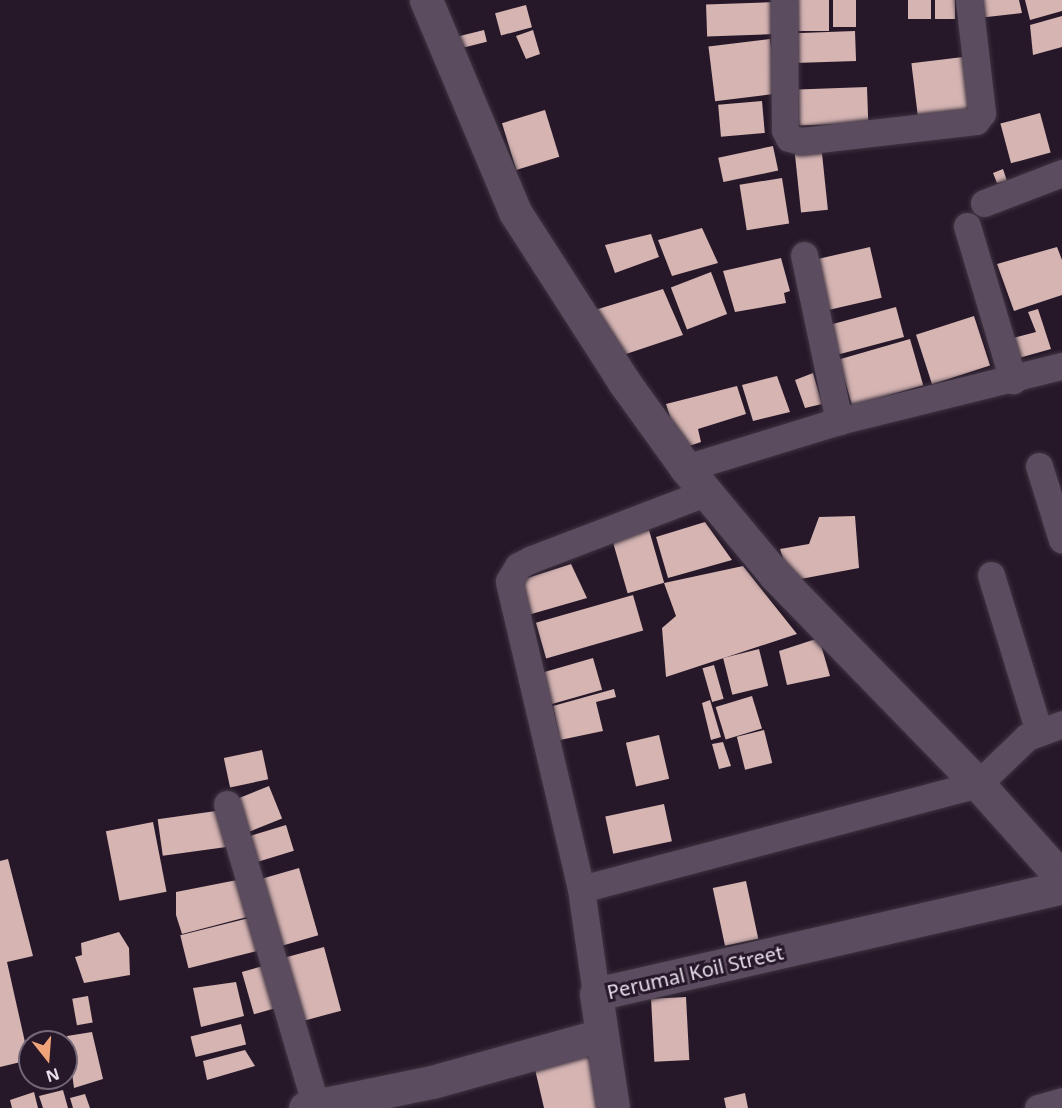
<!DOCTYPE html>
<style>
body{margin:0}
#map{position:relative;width:1062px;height:1108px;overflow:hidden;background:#261829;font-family:"Noto Sans",sans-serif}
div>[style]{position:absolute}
.building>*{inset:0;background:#d5b4b2;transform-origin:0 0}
.roads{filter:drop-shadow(0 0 2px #3f3441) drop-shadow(0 0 2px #3f3441)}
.street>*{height:27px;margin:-13.5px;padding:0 13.5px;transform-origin:13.5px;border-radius:13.5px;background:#5c4c60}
.secondary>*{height:33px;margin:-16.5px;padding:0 16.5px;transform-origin:16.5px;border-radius:16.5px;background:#5c4c60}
span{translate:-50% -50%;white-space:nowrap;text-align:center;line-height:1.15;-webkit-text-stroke:6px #261829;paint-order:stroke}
.street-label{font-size:20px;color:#e8dfeb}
.north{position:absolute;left:18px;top:1030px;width:60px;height:60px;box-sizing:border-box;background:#261829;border:2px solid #746877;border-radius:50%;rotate:163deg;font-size:16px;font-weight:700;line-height:24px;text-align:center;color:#e8dfeb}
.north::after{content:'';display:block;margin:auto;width:21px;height:27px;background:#efa378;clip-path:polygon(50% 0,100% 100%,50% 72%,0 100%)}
</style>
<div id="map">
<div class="building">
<div style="left:790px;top:0;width:39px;height:31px"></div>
<div style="left:833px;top:0;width:23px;height:27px"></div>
<div style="left:908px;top:0;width:23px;height:19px"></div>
<div style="left:935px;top:0;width:20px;height:19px"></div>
<div style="clip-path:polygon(975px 0,1019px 0,1022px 13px,978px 18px)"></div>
<div style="clip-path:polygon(1025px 0,1062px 0,1062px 11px,1030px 20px)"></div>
<div style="left:775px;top:2px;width:32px;height:69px;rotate:88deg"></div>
<div style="left:526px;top:5px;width:23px;height:32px;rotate:75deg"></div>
<div style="clip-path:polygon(1062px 16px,1062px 47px,1033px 55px,1030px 25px)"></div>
<div style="left:484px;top:30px;width:12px;height:31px;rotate:76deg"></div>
<div style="clip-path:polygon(533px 30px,540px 54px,526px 59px,516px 36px)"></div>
<div style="left:855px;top:31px;width:30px;height:61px;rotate:88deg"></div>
<div style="left:770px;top:39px;width:55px;height:62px;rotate:83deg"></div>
<div style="left:963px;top:57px;width:57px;height:52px;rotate:83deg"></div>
<div style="left:867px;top:87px;width:36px;height:69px;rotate:88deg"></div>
<div style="left:762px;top:101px;width:32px;height:44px;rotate:85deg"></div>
<div style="left:545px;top:110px;width:49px;height:45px;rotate:73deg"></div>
<div style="left:1040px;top:113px;width:41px;height:41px;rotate:75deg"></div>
<div style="left:821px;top:144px;width:66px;height:27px;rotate:84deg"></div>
<div style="left:773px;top:146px;width:25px;height:56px;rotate:78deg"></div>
<div style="clip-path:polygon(1003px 169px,1007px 181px,997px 183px,993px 173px)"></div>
<div style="left:782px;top:178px;width:46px;height:43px;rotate:81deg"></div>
<div style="clip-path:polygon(702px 228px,718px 263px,672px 276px,658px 240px)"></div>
<div style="clip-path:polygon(651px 234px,659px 257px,615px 273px,605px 245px)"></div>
<div style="left:870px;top:247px;width:52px;height:57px;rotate:77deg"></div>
<div style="clip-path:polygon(1057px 247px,1062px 260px,1062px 295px,1014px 311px,997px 264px)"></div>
<div style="clip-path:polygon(781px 258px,790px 291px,784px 293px,786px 303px,735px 312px,723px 271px)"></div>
<div style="left:711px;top:272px;width:45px;height:43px;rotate:69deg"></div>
<div style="clip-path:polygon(663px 289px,683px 335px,617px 357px,595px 310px)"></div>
<div style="left:896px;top:307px;width:31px;height:73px;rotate:75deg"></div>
<div style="clip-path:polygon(1038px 309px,1051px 349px,1019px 358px,1013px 338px,1036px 332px,1028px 312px)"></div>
<div style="left:974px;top:316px;width:52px;height:61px;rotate:72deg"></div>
<div style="left:910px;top:339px;width:48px;height:74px;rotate:74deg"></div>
<div style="clip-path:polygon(813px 373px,822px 404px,805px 408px,795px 380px)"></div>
<div style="clip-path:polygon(777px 376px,790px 412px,753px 421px,742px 385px)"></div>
<div style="clip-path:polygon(737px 386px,746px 414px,698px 429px,701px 442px,680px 449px,666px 404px)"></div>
<div style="clip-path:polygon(855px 516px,859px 568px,790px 581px,780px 549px,809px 544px,819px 517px)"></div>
<div style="clip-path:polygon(705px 522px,732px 560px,668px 578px,656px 537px)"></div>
<div style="left:649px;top:530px;width:55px;height:38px;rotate:74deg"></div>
<div style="clip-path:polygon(571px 564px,587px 598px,521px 617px,515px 582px)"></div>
<div style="clip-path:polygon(743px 566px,797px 634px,666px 677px,662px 628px,676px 616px,664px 583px)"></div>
<div style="left:633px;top:595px;width:37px;height:101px;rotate:74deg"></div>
<div style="clip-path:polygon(819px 638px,830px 676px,787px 685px,779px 651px)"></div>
<div style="left:759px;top:649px;width:38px;height:37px;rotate:76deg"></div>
<div style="left:593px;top:658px;width:33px;height:54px;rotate:74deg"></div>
<div style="left:714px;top:665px;width:35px;height:12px;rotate:74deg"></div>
<div style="clip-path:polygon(614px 689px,616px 697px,596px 702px,603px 731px,560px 740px,553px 706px)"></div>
<div style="left:752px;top:696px;width:34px;height:38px;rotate:73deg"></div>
<div style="clip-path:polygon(710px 700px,721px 737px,711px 740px,702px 703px)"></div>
<div style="left:764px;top:730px;width:34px;height:28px;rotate:76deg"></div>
<div style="left:659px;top:735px;width:45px;height:34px;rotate:77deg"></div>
<div style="clip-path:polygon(723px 742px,731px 766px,719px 769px,712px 744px)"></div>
<div style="left:262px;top:750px;width:30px;height:39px;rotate:78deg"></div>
<div style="left:269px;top:786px;width:35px;height:38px;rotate:68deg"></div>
<div style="left:664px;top:804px;width:38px;height:60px;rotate:78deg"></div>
<div style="left:223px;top:810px;width:37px;height:66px;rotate:82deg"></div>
<div style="left:153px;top:822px;width:71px;height:48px;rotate:79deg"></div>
<div style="left:286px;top:825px;width:27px;height:42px;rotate:73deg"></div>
<div style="clip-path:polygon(8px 859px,33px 956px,7px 962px,29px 1060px,0 1067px,0 861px)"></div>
<div style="left:299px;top:868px;width:70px;height:44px;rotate:74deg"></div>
<div style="clip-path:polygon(237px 880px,247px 917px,182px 934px,176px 915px,176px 892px)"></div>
<div style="left:746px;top:881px;width:59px;height:34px;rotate:78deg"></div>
<div style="left:253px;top:917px;width:34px;height:75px;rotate:76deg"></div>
<div style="clip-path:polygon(119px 932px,129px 948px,130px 975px,84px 983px,75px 957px,82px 955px,81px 943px)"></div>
<div style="left:324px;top:947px;width:66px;height:47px;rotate:75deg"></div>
<div style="left:263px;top:966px;width:44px;height:22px;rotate:74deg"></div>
<div style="clip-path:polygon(236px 982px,244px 1016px,201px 1027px,193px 988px)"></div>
<div style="left:88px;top:996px;width:27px;height:16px;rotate:80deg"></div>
<div style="left:686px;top:997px;width:63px;height:35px;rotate:87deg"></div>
<div style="left:241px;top:1024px;width:21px;height:52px;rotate:76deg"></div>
<div style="clip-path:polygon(92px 1032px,103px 1079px,74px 1088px,67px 1036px)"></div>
<div style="clip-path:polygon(245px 1050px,255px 1066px,207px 1080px,203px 1061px)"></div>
<div style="clip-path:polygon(589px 1052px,602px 1108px,544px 1108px,534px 1065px)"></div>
<div style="clip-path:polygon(63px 1090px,68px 1108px,43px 1108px,39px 1096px)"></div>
<div style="clip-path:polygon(34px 1092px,38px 1108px,12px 1108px,10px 1100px)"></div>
<div style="clip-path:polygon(745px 1093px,748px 1108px,726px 1108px,724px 1098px)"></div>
<div style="clip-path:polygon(85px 1094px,90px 1108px,73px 1108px,70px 1098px)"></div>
</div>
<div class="roads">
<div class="street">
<div style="left:784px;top:0;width:130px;rotate:89.6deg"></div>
<div style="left:785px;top:130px;width:9px;rotate:63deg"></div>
<div style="left:789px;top:138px;width:12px;rotate:14deg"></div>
<div style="left:801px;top:141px;width:176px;rotate:-6.5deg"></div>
<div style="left:976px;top:121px;width:10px;rotate:-53deg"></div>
<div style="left:982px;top:113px;width:114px;rotate:-96.6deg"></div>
<div style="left:984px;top:203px;width:84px;rotate:-21deg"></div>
<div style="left:967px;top:226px;width:161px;rotate:73.4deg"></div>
<div style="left:804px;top:255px;width:170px;rotate:78.1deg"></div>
<div style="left:1039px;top:466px;width:77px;rotate:72.7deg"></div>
<div style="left:686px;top:468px;width:160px;rotate:-17.1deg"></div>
<div style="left:839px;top:421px;width:230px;rotate:-13.9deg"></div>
<div style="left:991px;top:575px;width:164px;rotate:73deg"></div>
<div style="left:227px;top:804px;width:315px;rotate:73.6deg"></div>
<div style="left:581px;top:889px;width:411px;rotate:-14.8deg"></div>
<div style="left:978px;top:784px;width:68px;rotate:-43.8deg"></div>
<div style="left:1027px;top:737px;width:37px;rotate:-20deg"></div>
<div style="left:596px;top:994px;width:106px;rotate:-98.1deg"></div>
<div style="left:581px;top:889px;width:316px;rotate:-103.2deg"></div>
<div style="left:509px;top:581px;width:17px;rotate:-59deg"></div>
<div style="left:518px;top:566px;width:16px;rotate:-27deg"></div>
<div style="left:532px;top:559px;width:185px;rotate:-20.9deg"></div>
<div style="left:1038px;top:1108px;width:25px;rotate:-16deg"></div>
</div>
<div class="secondary">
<div style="left:426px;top:0;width:230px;rotate:67.2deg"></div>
<div style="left:515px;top:212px;width:202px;rotate:57.3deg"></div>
<div style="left:624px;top:382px;width:106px;rotate:54.2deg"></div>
<div style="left:686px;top:468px;width:139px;rotate:50.2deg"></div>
<div style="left:775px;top:575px;width:291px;rotate:45.8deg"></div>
<div style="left:978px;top:784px;width:126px;rotate:48.2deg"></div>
<div style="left:602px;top:1035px;width:74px;rotate:81.4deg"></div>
<div style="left:305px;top:1108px;width:130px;rotate:-11.6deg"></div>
<div style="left:432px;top:1082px;width:176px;rotate:-15.5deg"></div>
<div style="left:602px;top:1035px;width:41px;rotate:-98.3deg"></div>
<div style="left:596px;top:994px;width:478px;rotate:-12.9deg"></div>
</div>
</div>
<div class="street-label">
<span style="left:695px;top:972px;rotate:-13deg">Perumal Koil Street</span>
</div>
<div class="north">N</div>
</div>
